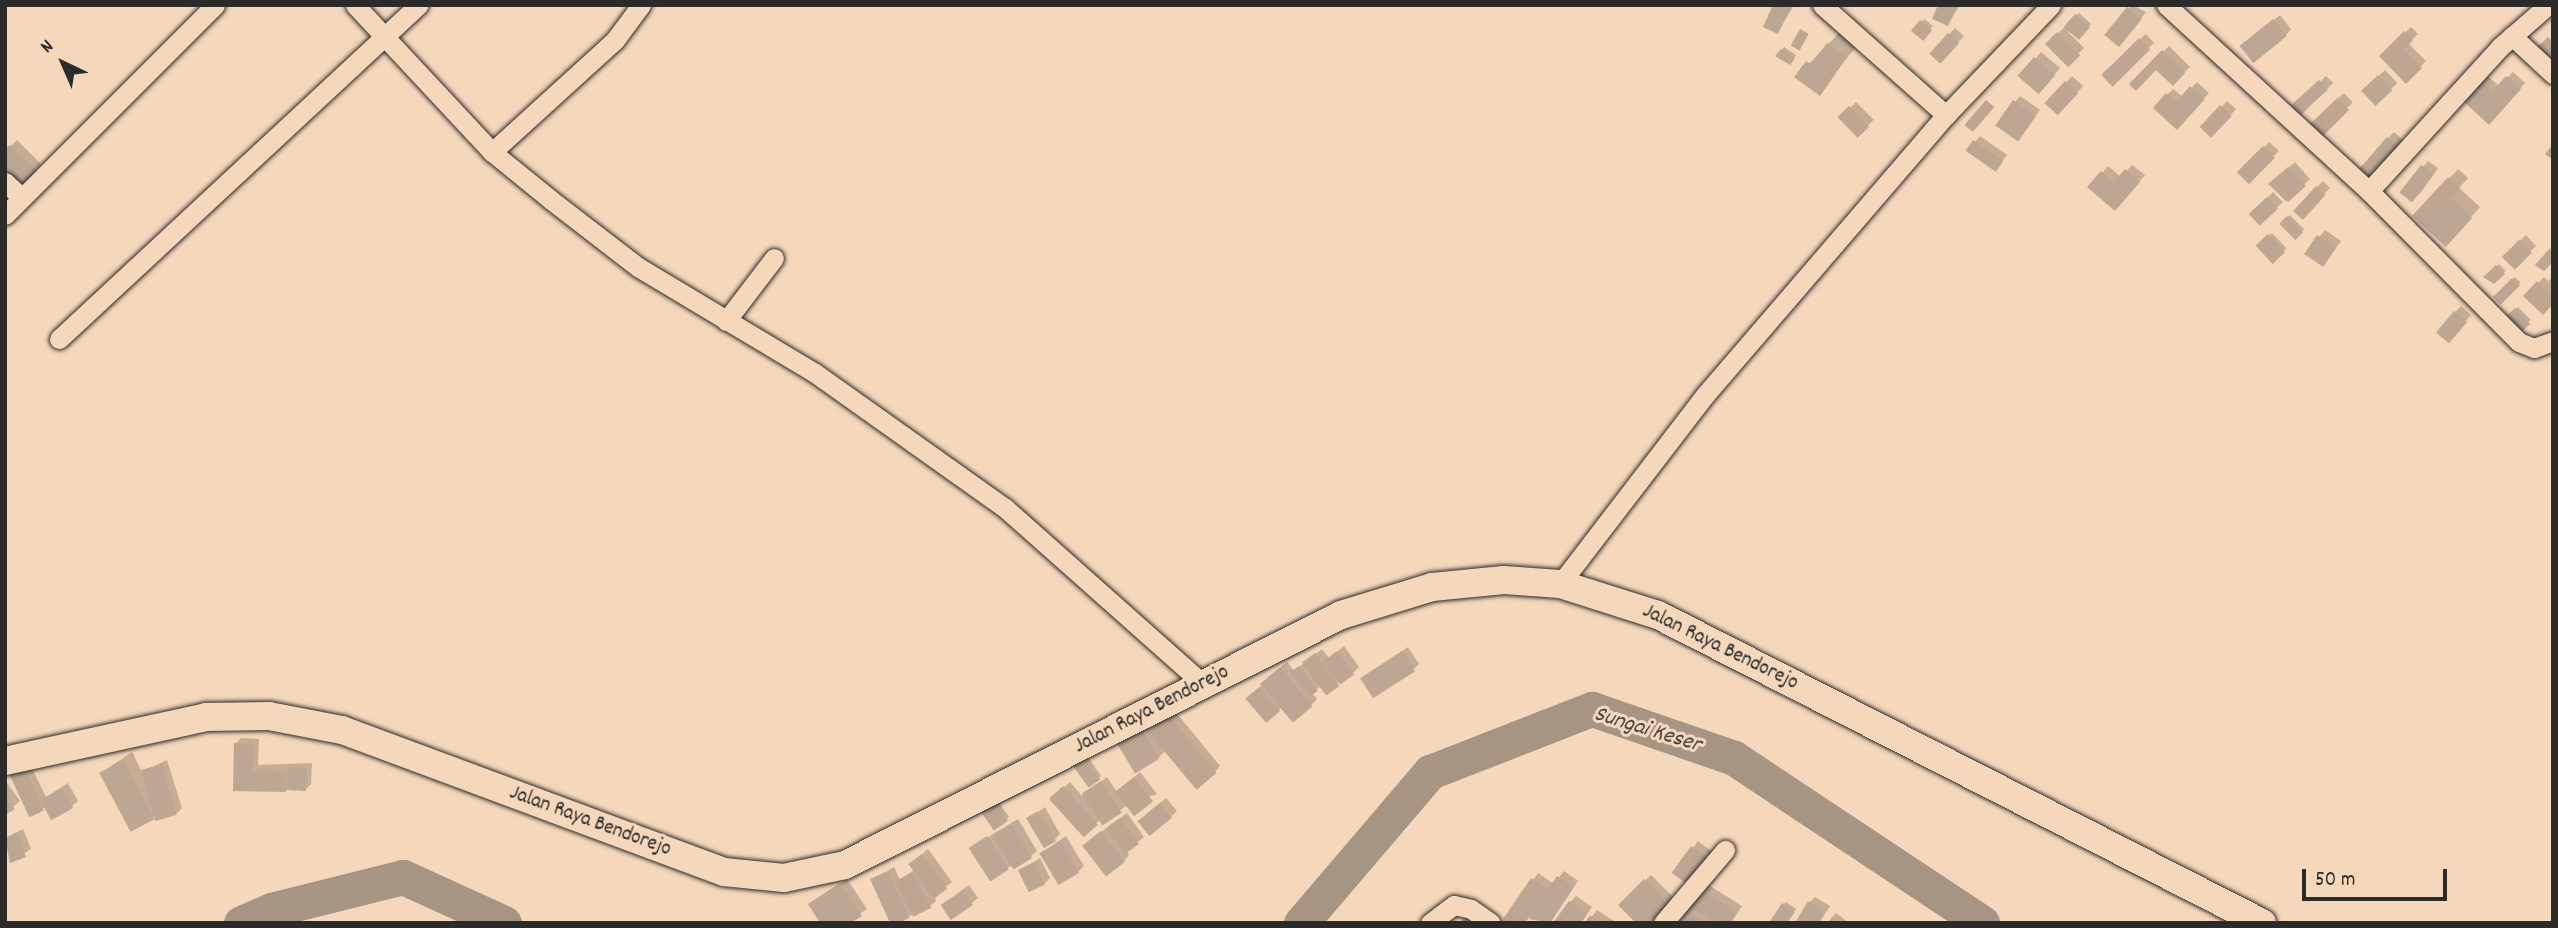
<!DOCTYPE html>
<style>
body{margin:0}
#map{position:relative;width:2558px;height:928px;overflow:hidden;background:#f5d7bb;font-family:Dekko,sans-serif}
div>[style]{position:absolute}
.shadow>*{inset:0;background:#0003;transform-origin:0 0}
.river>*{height:35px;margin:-17.5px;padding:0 17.5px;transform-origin:17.5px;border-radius:17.5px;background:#a79584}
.building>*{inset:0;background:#bda793;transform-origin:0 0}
.roads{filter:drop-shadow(0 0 2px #2b2b2b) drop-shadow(0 0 2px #2b2b2b)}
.street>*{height:19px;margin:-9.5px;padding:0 9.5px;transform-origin:9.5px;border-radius:9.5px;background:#f5d7bb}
.secondary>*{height:28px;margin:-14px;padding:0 14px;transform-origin:14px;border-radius:14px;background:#f5d7bb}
span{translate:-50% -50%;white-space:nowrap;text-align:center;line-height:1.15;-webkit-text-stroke:6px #f5d7bb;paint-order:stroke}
.street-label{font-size:21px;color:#2b2b2b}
.water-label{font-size:23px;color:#4a4641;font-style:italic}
.frame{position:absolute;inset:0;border:7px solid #2b2b2b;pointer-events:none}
.north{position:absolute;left:28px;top:28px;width:70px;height:70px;-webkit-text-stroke:5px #f5d7bb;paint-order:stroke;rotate:316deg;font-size:19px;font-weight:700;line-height:28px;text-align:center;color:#2b2b2b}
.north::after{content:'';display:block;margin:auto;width:24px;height:32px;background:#2b2b2b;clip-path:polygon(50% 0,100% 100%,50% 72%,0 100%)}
.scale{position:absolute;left:2302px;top:869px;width:145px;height:32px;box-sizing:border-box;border:4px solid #2b2b2b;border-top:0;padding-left:9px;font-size:21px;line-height:24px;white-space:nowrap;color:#2b2b2b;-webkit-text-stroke:5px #f5d7bb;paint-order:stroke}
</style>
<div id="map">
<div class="shadow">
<div style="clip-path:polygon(1775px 5px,1794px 5px,1778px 32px)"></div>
<div style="clip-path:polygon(1940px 5px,1960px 5px,1948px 24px)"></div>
<div style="clip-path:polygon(2132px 5px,2146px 12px,2124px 39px,2106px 35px)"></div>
<div style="clip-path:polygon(2079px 13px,2091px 24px,2079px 37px,2067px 31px,2084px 48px,2067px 65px,2047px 44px)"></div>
<div style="clip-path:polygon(2280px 15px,2291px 29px,2286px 35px,2249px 41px)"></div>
<div style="left:1924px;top:19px;width:11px;height:16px;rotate:38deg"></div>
<div style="clip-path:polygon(2411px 27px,2418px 34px,2408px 43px,2426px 61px,2406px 81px,2381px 56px)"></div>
<div style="left:1955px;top:28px;width:12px;height:35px;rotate:42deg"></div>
<div style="clip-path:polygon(1840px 32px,1858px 44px,1819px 93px,1796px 77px)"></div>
<div style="left:2146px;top:34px;width:12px;height:59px;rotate:48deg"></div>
<div style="clip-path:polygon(2169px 46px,2190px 67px,2173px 84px,2156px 68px,2131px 84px)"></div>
<div style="clip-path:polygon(1784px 47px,1796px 55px,1792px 61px,1782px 50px)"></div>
<div style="left:2041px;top:52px;width:25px;height:31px;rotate:40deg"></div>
<div style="left:2385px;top:70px;width:18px;height:30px;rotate:47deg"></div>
<div style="clip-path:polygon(2513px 72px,2525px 83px,2495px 117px,2465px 101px,2488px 76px,2499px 86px)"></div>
<div style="left:2072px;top:76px;width:15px;height:36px;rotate:42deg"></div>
<div style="left:2326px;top:76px;width:10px;height:46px;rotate:45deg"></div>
<div style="clip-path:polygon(2197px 82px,2209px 93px,2177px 128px,2155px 108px,2173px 89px,2183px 97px)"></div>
<div style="left:2344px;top:93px;width:13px;height:47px;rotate:48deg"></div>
<div style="clip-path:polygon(2020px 96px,2040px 110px,2018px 139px,2015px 102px)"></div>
<div style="left:2227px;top:101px;width:12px;height:35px;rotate:42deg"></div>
<div style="left:1856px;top:102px;width:25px;height:21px;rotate:45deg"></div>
<div style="clip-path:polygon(2394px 132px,2407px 144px,2361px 167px)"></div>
<div style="clip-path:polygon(1980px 136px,2007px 155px,1995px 170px,1975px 142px)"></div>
<div style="clip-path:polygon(17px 140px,41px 164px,22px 184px,5px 152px)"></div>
<div style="left:2269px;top:142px;width:13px;height:43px;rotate:42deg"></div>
<div style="clip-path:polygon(2428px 161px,2438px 168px,2419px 195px,2423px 167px)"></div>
<div style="left:2295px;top:162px;width:23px;height:33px;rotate:49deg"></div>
<div style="clip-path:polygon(2132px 165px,2145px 175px,2121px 203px,2090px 187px,2108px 166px,2121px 177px)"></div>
<div style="clip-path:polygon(2458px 169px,2468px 178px,2459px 188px,2480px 207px,2455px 235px,2415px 216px)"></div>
<div style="left:2323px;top:181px;width:10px;height:41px;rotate:45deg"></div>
<div style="left:2273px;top:192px;width:14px;height:31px;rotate:45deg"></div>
<div style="left:2290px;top:215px;width:20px;height:12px;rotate:45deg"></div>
<div style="clip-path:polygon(2325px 230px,2341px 241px,2328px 259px,2306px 254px)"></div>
<div style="left:2272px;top:233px;width:21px;height:18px;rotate:47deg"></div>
<div style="left:2526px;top:235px;width:15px;height:31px;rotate:48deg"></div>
<div style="clip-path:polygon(2499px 264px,2506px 271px,2494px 282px,2486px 277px)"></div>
<div style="clip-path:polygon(2553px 276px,2553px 302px,2525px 296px,2544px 277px,2548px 281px)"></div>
<div style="left:2515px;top:277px;width:8px;height:28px;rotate:45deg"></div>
<div style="clip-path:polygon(2461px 306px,2471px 315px,2454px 335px,2455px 312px)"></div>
<div style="left:2518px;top:307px;width:18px;height:20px;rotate:45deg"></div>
<div style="clip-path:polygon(1344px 646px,1359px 667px,1353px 673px,1337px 684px,1321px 686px,1312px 693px,1317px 699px,1312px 704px,1282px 707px,1266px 721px,1253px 694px,1268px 678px,1287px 662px,1294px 671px,1322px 649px,1329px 658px)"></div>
<div style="clip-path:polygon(1408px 647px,1419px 664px,1414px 669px,1362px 679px)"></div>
<div style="clip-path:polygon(1174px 710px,1220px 766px,1215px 772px,1165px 751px,1158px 758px,1119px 744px,1147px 725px,1150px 730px)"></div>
<div style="clip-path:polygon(241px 738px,259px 739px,258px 765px,312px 763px,311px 784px,305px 790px,234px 789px,235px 744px)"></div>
<div style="clip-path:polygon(132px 752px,142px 772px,167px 760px,182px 808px,176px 814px,153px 817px,101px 773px)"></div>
<div style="clip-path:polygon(1086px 754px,1101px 776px,1099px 778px,1074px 764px)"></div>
<div style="clip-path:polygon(30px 764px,46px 797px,68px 783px,78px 801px,72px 806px,43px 808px,12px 775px)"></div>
<div style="clip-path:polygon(1140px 772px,1157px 794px,1127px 805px,1104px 823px,1101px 819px,1084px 835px,1051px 799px,1070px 782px,1082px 796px,1107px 777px,1117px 792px)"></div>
<div style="clip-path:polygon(5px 780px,20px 801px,5px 813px)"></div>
<div style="clip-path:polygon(1166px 798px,1177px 811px,1171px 817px,1145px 815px)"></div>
<div style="clip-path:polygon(998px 801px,1009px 817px,1006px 820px,983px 811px)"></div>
<div style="clip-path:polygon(1045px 807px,1060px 834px,1052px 842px,1029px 819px)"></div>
<div style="clip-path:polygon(1127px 813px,1144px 837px,1127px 851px,1129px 855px,1124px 861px,1090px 840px)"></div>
<div style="clip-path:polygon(1018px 819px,1037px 851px,1031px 856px,1007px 868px,970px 848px)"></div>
<div style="clip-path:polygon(23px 829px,31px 849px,11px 861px,5px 838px)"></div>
<div style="clip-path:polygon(1066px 836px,1084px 866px,1078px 872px,1042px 853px)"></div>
<div style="left:1698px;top:841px;width:20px;height:39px;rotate:37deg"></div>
<div style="clip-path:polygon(928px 849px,952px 882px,934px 896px,936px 901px,930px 906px,908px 917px,872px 880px,894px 867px,900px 880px,914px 870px,910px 864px)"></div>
<div style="clip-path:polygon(1040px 858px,1050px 878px,1044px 884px,1020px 871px)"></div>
<div style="clip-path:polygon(1564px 871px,1578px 881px,1550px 923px,1529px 917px,1525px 923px,1504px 921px,1538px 873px,1554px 884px)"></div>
<div style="clip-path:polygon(1651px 875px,1677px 901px,1655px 923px,1620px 905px)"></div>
<div style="clip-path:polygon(847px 879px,867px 909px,845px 923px,811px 904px)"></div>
<div style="clip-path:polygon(1707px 884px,1742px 906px,1732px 921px,1678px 923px)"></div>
<div style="clip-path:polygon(969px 885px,978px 898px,952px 918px,949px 900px)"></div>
<div style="clip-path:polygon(1576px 896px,1592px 907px,1581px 923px,1570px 902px)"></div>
<div style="clip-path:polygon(1815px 897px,1830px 906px,1819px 923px,1809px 903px)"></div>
<div style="clip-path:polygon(1786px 902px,1796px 909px,1786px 923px,1784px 904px)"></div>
<div style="clip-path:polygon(1597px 910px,1617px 923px,1587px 923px)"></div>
<div style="clip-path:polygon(1836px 913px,1849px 923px,1827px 923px)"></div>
<div style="clip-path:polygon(1466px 916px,1475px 923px,1459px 923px)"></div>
</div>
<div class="river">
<div style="left:241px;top:923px;width:33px;rotate:-23deg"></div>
<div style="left:271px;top:910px;width:136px;rotate:-14deg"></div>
<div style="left:403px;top:877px;width:111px;rotate:24.5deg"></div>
<div style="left:1301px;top:923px;width:199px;rotate:-49.5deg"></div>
<div style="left:1430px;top:772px;width:174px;rotate:-21.3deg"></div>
<div style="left:1592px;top:709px;width:150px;rotate:19deg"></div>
<div style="left:1734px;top:758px;width:298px;rotate:33.6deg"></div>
</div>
<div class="building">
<div style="clip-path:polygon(1773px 5px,1792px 5px,1778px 34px,1763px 27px)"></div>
<div style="clip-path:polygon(1938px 5px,1958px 5px,1948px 26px,1932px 19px)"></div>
<div style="left:2127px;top:7px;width:19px;height:36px;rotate:39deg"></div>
<div style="left:2075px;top:14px;width:20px;height:17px;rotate:41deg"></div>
<div style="left:2273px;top:19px;width:22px;height:43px;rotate:51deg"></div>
<div style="left:1920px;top:20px;width:16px;height:14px;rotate:40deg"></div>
<div style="left:1800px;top:29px;width:10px;height:19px;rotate:29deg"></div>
<div style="clip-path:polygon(2404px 31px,2413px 40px,2404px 50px,2422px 68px,2406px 84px,2379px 56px)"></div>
<div style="left:2057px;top:32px;width:33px;height:17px;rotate:45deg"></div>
<div style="left:1948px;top:33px;width:15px;height:28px;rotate:42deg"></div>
<div style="clip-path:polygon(2548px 37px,2553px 42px,2553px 69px,2535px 49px)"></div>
<div style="left:2139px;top:38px;width:16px;height:53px;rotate:45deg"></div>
<div style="clip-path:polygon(1827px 43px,1847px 57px,1820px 96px,1794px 77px,1806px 61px,1811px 64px)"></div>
<div style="clip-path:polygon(1781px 49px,1795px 58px,1790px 65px,1775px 56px)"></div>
<div style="clip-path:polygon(2162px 50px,2185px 73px,2173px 86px,2156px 70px,2136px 91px,2129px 84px)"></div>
<div style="left:2034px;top:57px;width:28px;height:25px;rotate:41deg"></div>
<div style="left:2378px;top:75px;width:21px;height:23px;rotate:47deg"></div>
<div style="clip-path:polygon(2506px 76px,2521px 89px,2489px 125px,2463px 101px,2481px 81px,2492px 91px)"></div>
<div style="left:2319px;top:80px;width:13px;height:40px;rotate:48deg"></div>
<div style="left:2065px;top:81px;width:18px;height:30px;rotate:43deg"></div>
<div style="clip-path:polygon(2190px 86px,2205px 99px,2177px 130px,2153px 108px,2166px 93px,2176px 102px)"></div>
<div style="left:2337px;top:98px;width:17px;height:41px;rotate:45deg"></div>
<div style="left:1986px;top:100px;width:11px;height:33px;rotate:41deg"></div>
<div style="left:2013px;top:100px;width:28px;height:31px;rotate:35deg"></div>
<div style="left:2220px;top:105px;width:16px;height:30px;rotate:43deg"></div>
<div style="left:1849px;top:106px;width:29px;height:16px;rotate:46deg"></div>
<div style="left:2387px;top:137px;width:21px;height:42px;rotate:41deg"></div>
<div style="left:1973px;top:140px;width:37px;height:13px;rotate:35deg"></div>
<div style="clip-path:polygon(2553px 144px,2553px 160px,2545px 154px)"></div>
<div style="clip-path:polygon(10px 145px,37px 171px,22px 187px,5px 171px,5px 149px)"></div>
<div style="left:2263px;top:146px;width:17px;height:37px;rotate:45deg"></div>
<div style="left:2421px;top:165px;width:16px;height:35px;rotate:38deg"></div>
<div style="clip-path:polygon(2288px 167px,2306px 186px,2288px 202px,2268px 184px)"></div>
<div style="clip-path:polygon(2125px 169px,2140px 182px,2115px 211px,2087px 187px,2101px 171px,2114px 182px)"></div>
<div style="clip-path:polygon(2448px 177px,2460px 188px,2451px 198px,2472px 218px,2446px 247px,2412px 216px)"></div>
<div style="left:2316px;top:186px;width:13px;height:34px;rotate:42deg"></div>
<div style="left:2267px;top:197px;width:16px;height:25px;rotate:47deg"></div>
<div style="left:2287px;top:216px;width:23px;height:11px;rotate:45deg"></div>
<div style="left:2268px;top:234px;width:25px;height:17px;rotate:47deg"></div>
<div style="left:2317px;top:235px;width:23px;height:23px;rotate:34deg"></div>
<div style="left:2519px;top:240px;width:18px;height:24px;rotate:45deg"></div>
<div style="clip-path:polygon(2550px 248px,2553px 262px,2544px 271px,2535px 265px)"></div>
<div style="clip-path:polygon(2496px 265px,2505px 274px,2494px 284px,2483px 277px)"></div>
<div style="left:2512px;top:278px;width:11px;height:27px;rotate:45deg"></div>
<div style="clip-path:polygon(2537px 281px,2553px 296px,2553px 304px,2543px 315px,2523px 296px)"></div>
<div style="left:2515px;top:308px;width:22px;height:18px;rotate:47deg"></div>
<div style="left:2454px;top:311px;width:17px;height:28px;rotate:40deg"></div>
<div style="left:1337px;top:651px;width:29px;height:17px;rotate:54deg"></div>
<div style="left:1402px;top:651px;width:24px;height:50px;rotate:57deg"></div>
<div style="left:1315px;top:653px;width:41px;height:16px;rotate:54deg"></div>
<div style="left:1299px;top:666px;width:31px;height:11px;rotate:53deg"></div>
<div style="left:1280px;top:667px;width:51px;height:26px;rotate:50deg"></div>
<div style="left:1259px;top:687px;width:32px;height:18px;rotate:49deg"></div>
<div style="left:1167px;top:714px;width:77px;height:26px;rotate:50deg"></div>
<div style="left:1141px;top:729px;width:35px;height:28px;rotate:59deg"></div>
<div style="clip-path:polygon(234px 743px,254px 744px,253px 771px,286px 772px,286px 792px,233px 791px)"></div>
<div style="left:1083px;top:756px;width:29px;height:14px;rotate:54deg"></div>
<div style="left:123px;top:760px;width:67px;height:27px;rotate:62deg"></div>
<div style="left:162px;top:764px;width:53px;height:22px;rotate:74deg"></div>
<div style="left:288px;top:767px;width:19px;height:23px;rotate:3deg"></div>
<div style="left:24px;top:768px;width:47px;height:16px;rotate:65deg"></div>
<div style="left:1134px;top:777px;width:31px;height:24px;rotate:52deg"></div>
<div style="left:1101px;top:781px;width:38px;height:23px;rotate:57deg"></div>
<div style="left:1063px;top:786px;width:52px;height:19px;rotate:48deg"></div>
<div style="left:62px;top:788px;width:23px;height:25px;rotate:61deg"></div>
<div style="clip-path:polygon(5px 794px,15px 809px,5px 815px)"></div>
<div style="left:995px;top:802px;width:23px;height:17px;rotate:56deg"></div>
<div style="left:1160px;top:803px;width:19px;height:29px;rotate:51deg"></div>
<div style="left:1038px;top:811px;width:35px;height:14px;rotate:59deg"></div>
<div style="left:1120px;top:818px;width:32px;height:17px;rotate:54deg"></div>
<div style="left:1011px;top:824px;width:40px;height:22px;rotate:58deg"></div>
<div style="left:1101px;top:831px;width:39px;height:24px;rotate:52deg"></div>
<div style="clip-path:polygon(17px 833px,26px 857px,10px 863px,5px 838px)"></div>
<div style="left:987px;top:836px;width:40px;height:22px;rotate:57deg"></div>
<div style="left:1060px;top:841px;width:37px;height:24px;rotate:59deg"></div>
<div style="left:1691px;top:846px;width:24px;height:33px;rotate:36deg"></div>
<div style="left:922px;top:854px;width:43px;height:17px;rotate:54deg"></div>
<div style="left:1034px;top:862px;width:25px;height:18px;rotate:64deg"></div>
<div style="clip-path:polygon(888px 871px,909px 918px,900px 923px,890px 923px,870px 879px)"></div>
<div style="left:913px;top:872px;width:40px;height:20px;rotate:63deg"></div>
<div style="clip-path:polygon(1557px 876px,1574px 887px,1550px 923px,1529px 919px,1537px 904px,1525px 923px,1501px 922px,1531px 878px,1548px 889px)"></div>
<div style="clip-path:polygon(1644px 879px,1672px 908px,1657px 923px,1636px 923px,1618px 905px)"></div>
<div style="clip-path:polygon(840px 883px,862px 916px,851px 923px,820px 923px,808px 904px)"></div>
<div style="clip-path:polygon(1700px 889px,1737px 912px,1731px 923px,1717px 923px,1689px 906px)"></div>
<div style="left:963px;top:890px;width:18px;height:27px;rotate:56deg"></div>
<div style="clip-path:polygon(1569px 901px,1587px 914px,1581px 923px,1553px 923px)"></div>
<div style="clip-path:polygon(1808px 901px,1825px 912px,1819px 923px,1795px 923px)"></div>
<div style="clip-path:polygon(1782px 903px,1795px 912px,1787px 923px,1769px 923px)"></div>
<div style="clip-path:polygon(1684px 910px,1705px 923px,1676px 923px)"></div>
<div style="clip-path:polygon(1590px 915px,1602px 923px,1585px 923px)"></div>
</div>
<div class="roads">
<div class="street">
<div style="left:355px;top:5px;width:201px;rotate:47deg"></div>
<div style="left:492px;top:152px;width:76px;rotate:39.1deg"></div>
<div style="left:551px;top:200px;width:110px;rotate:37.6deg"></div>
<div style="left:638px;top:267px;width:206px;rotate:30.9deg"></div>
<div style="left:815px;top:373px;width:233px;rotate:35.4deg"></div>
<div style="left:1005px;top:508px;width:265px;rotate:41.6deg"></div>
<div style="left:1822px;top:5px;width:166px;rotate:41.6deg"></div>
<div style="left:2166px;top:5px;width:275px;rotate:42.5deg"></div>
<div style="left:2369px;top:191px;width:213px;rotate:45.2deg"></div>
<div style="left:2519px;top:342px;width:16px;rotate:22deg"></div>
<div style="left:2534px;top:348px;width:20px;rotate:-20deg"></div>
<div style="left:2512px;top:36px;width:56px;rotate:42.8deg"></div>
<div style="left:492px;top:152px;width:166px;rotate:-42.3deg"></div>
<div style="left:615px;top:40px;width:44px;rotate:-53.4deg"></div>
<div style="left:5px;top:182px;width:23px;rotate:43deg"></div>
<div style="left:2369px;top:191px;width:195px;rotate:-47.7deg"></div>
<div style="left:2500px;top:47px;width:64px;rotate:-41.2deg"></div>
<div style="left:5px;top:215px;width:297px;rotate:-45deg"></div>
<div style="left:726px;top:321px;width:79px;rotate:-52.7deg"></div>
<div style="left:59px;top:339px;width:491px;rotate:-42.9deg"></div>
<div style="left:1560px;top:584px;width:238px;rotate:-52.5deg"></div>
<div style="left:1705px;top:395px;width:369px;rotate:-49.3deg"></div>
<div style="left:1946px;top:115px;width:152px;rotate:-46.3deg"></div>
<div style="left:1430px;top:923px;width:30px;rotate:-37deg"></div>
<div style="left:1454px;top:905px;width:17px;rotate:13deg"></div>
<div style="left:1471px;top:909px;width:24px;rotate:35deg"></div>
<div style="left:1663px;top:923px;width:96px;rotate:-49.7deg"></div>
</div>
<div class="secondary">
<div style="left:5px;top:761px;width:206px;rotate:-12.3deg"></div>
<div style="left:206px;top:717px;width:63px;rotate:-0.9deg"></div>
<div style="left:269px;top:716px;width:74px;rotate:10.9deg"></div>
<div style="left:342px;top:730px;width:408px;rotate:20.4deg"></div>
<div style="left:724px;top:872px;width:60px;rotate:5.7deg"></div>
<div style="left:784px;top:878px;width:62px;rotate:-12deg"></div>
<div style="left:845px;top:865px;width:555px;rotate:-26.75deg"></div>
<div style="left:1341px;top:615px;width:95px;rotate:-17.1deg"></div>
<div style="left:1432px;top:587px;width:72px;rotate:-5.6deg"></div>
<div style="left:1504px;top:580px;width:56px;rotate:4.1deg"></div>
<div style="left:1560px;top:584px;width:103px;rotate:17.6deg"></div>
<div style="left:1658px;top:615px;width:678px;rotate:27.02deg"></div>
</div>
</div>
<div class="street-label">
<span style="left:1720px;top:648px;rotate:26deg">Jalan Raya Bendorejo</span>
<span style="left:1152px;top:710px;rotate:-27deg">Jalan Raya Bendorejo</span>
<span style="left:590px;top:822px;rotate:20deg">Jalan Raya Bendorejo</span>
</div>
<div class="water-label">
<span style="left:1647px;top:731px;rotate:17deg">Sungai Keser</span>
</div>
<div class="frame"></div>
<div class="north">N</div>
<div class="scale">50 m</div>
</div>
